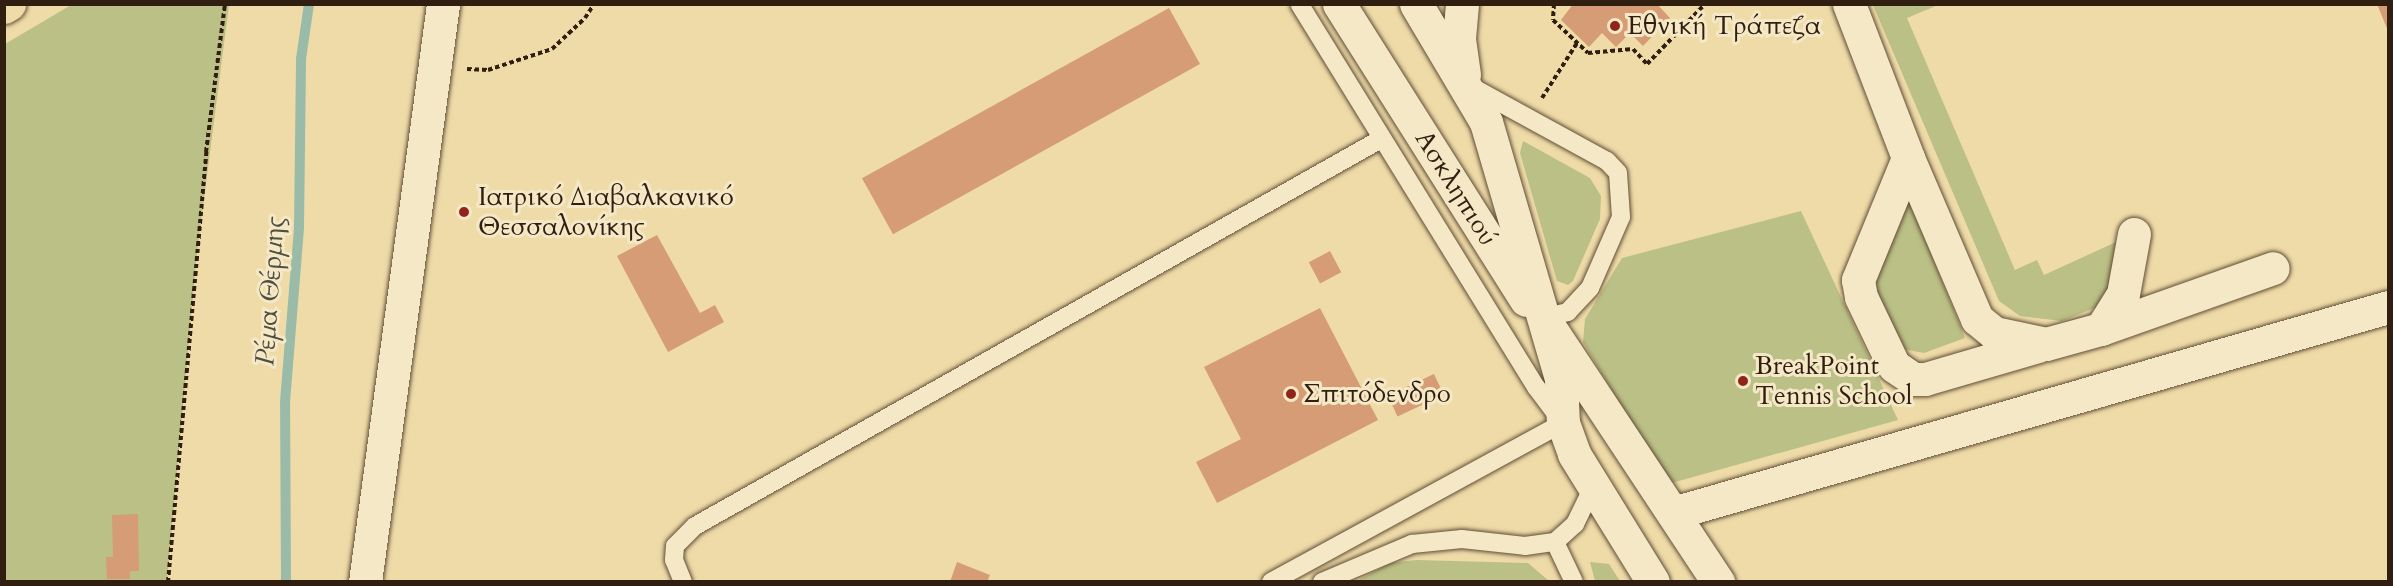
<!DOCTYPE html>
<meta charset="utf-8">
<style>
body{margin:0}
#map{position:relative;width:2393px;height:586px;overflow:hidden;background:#efdba8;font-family:Cardo,serif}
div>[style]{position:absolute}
.green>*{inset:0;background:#bbc086}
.stream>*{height:10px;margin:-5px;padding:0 5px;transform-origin:5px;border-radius:5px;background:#9abba8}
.building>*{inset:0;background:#d59c76;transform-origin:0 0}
.path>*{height:4px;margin-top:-2px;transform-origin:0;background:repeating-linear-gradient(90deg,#301f10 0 4.5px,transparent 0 7.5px)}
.roads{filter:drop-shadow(0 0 2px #604e36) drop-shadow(0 0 2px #604e36)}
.lane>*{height:18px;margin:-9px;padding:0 9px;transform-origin:9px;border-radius:9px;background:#f5e8c6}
.street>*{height:33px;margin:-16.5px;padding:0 16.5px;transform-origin:16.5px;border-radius:16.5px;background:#f5e8c6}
.secondary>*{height:33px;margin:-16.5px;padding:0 16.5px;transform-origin:16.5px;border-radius:16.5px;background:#f5e8c6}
.primary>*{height:33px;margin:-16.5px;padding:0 16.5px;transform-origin:16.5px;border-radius:16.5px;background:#efdba8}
.dots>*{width:16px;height:16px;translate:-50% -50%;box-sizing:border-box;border:3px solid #f5e8c6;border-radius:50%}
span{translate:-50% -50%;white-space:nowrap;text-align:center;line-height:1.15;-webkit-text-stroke:6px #f5e8c6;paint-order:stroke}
.poi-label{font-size:26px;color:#301f10}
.left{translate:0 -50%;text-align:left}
.street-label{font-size:26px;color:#301f10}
.water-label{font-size:27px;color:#504e3e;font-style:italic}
.frame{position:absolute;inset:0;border:6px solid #301f10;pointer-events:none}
</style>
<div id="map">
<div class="green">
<div style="clip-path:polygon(71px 5px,229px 5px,197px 253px,167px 581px,5px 582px,5px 44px)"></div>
<div style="clip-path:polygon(1873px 5px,1938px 5px,1907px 18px,2015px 270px,2037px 260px,2044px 275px,2116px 242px,2122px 258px,2102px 305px,2062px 321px,2020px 316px,1999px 301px)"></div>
<div style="clip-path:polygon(1523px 141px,1590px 178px,1601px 196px,1600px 219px,1573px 281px,1568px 285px,1557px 281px,1520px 153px)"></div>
<div style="clip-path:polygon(1906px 191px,1965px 338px,1924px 353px,1897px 348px,1873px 281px)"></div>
<div style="clip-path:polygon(1801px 211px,1898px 420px,1668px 484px,1583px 342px,1585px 319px,1622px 258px)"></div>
<div style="clip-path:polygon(1417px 560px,1528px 563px,1549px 581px,1355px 582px,1390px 563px)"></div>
<div style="clip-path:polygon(1590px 562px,1609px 564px,1620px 581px,1595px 581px)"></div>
</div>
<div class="stream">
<div style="left:286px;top:582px;width:180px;rotate:-90.3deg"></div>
<div style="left:285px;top:402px;width:176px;rotate:-85.4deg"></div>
<div style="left:299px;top:227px;width:168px;rotate:-89.3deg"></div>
<div style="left:301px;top:59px;width:56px;rotate:-81.7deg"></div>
</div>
<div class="building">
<div style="clip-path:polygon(1573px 4px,1657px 4px,1670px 18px,1643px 46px,1630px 33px,1616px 47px,1602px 33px,1589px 47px,1561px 20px)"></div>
<div style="clip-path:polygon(2377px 4px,2388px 4px,2388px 31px)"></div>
<div style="left:1169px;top:8px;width:64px;height:351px;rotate:61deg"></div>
<div style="clip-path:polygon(657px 235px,700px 313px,715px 305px,724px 322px,668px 352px,617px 256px)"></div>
<div style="left:1330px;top:251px;width:24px;height:24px;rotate:62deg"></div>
<div style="clip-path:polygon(1320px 308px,1378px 420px,1217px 503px,1196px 462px,1241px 439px,1204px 367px)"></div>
<div style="left:1434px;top:374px;width:23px;height:51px;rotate:65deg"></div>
<div style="clip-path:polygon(138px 514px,139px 571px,130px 571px,130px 579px,107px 579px,106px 557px,113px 557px,112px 515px)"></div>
<div style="clip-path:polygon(957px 562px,990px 575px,987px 582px,950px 582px)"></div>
</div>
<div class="path">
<div style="left:1554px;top:4px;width:16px;rotate:94deg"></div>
<div style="left:1553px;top:20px;width:48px;rotate:43.3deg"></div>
<div style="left:1588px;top:53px;width:45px;rotate:-5.1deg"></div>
<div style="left:1633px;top:49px;width:21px;rotate:47deg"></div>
<div style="left:1647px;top:64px;width:83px;rotate:-46deg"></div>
<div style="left:467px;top:69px;width:21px;rotate:3deg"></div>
<div style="left:488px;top:70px;width:67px;rotate:-18.2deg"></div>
<div style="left:552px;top:49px;width:45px;rotate:-43.2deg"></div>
<div style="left:585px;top:18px;width:17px;rotate:-57deg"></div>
<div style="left:1542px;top:98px;width:65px;rotate:-57.5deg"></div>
<div style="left:168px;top:582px;width:432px;rotate:-84.9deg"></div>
<div style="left:206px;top:152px;width:149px;rotate:-82.7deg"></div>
</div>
<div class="roads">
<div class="lane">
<div style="left:1468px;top:85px;width:158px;rotate:28.7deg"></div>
<div style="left:1607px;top:161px;width:16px;rotate:47deg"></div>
<div style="left:1618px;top:173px;width:44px;rotate:86.1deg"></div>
<div style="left:1621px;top:217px;width:77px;rotate:113.6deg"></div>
<div style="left:1590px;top:288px;width:33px;rotate:133deg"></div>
<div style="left:1568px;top:312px;width:26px;rotate:167deg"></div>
<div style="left:1555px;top:542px;width:44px;rotate:64.6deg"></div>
<div style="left:683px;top:582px;width:24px;rotate:-112deg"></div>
<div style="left:674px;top:560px;width:14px;rotate:-86deg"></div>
<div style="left:675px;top:546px;width:28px;rotate:-45deg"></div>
<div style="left:695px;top:526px;width:788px;rotate:-29.43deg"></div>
<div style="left:1271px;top:582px;width:332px;rotate:-28.6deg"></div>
<div style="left:1563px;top:423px;width:45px;rotate:-126.9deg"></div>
<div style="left:1536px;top:387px;width:450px;rotate:-121.7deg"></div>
<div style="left:1322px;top:582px;width:98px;rotate:-22.9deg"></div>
<div style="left:1412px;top:544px;width:50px;rotate:-5.7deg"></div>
<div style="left:1462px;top:539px;width:63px;rotate:6.3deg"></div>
<div style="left:1525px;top:546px;width:30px;rotate:-8deg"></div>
<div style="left:1555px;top:542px;width:27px;rotate:-42deg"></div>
<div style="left:1575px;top:524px;width:41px;rotate:-64.1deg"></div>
</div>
<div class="street">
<div style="left:1849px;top:4px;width:165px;rotate:69deg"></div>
<div style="left:1908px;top:158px;width:175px;rotate:66.8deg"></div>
<div style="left:1977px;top:319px;width:22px;rotate:39deg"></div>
<div style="left:1994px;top:333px;width:53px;rotate:11.9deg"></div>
<div style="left:2046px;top:344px;width:57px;rotate:-15.3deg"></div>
<div style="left:2101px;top:329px;width:182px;rotate:-19.5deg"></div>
<div style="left:1908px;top:158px;width:132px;rotate:112.3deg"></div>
<div style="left:1858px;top:280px;width:17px;rotate:80deg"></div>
<div style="left:1861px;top:297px;width:76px;rotate:64.4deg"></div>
<div style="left:1894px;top:366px;width:23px;rotate:34deg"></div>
<div style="left:1913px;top:379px;width:12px"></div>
<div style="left:1925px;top:379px;width:118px;rotate:-16.3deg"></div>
<div style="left:1550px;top:328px;width:305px;rotate:56.5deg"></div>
<div style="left:2101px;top:329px;width:41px;rotate:-57.8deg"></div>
<div style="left:2123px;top:294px;width:61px;rotate:-79.6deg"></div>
<div style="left:1673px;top:513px;width:744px;rotate:-16.07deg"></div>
<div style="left:365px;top:582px;width:583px;rotate:-82.31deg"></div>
</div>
<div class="secondary">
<div style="left:1339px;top:4px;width:350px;rotate:57.7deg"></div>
<div style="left:1416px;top:4px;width:137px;rotate:59.3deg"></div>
<div style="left:1486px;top:122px;width:267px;rotate:73.7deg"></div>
<div style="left:1561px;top:378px;width:45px;rotate:87.5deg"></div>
<div style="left:1563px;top:423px;width:33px;rotate:70deg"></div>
<div style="left:1574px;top:454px;width:150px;rotate:58.3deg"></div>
<div style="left:1462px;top:4px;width:35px;rotate:95deg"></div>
<div style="left:1459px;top:39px;width:36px;rotate:82deg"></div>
</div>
<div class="primary">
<div style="left:4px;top:7px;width:6px;rotate:-31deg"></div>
</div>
</div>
<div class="dots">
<div style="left:1615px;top:26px;background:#8f2418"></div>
<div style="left:464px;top:212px;background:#8f2418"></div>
<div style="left:1743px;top:381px;background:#8f2418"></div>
<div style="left:1291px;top:394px;background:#8f2418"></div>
</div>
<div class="poi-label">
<span class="left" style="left:1627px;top:26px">Εθνική Τράπεζα</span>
<span class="left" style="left:478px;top:212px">Ιατρικό Διαβαλκανικό<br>Θεσσαλονίκης</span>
<span class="left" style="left:1755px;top:381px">BreakPoint<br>Tennis School</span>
<span class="left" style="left:1303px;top:394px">Σπιτόδενδρο</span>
</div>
<div class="street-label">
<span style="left:1456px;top:188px;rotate:58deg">Ασκληπιού</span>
</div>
<div class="water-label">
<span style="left:270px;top:291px;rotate:-86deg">Ρέμα Θέρμης</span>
</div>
<div class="frame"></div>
</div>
